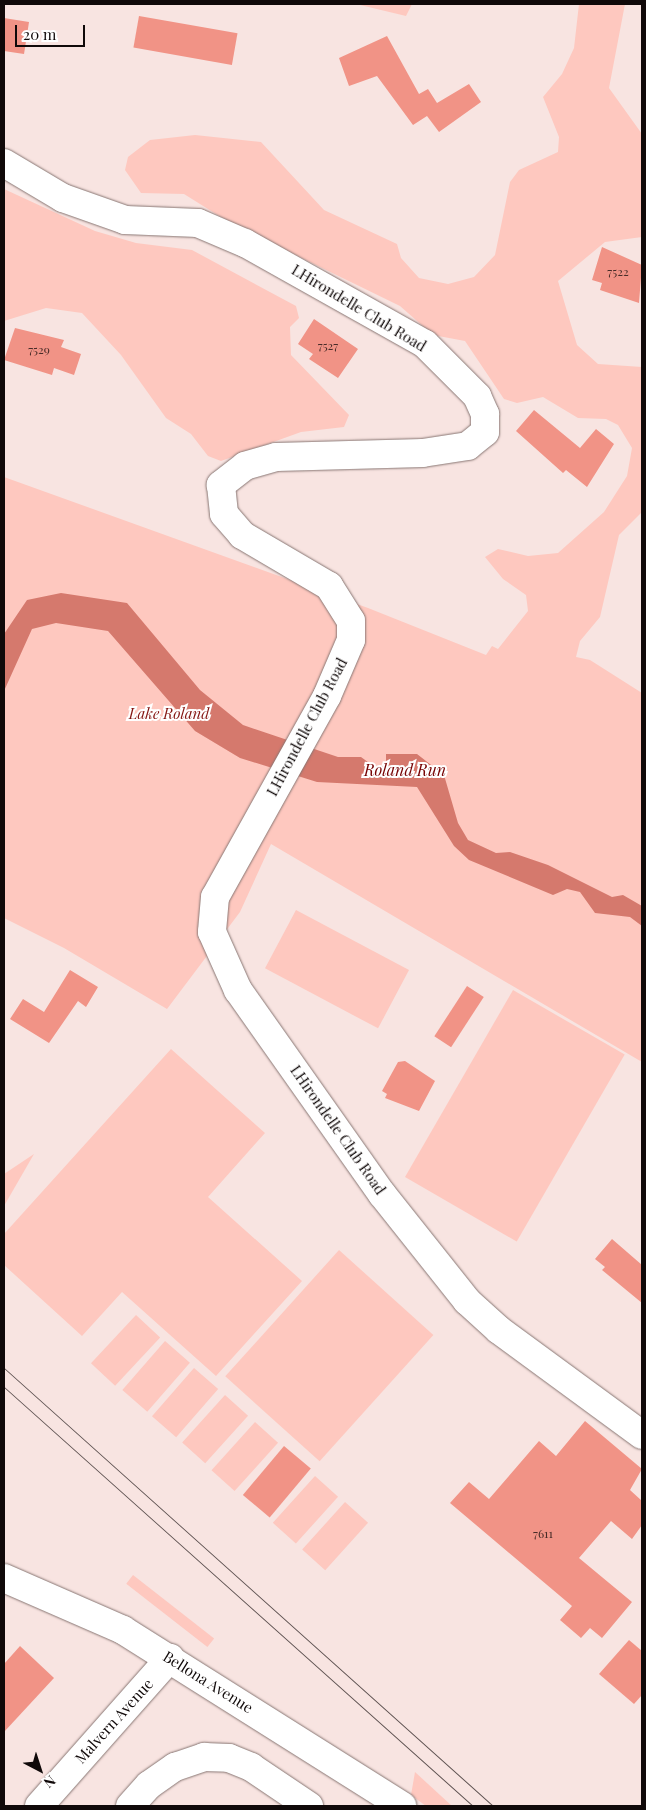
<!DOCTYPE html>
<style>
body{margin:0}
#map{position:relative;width:646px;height:1810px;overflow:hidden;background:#f8e4e1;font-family:"Playfair Display",serif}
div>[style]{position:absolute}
.green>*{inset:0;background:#fec8bf;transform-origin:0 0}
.water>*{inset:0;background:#d5796d}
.building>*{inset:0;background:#f19386;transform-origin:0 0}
.roads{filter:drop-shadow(0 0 1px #887673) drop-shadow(0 0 1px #887673)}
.minor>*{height:28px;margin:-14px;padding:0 14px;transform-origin:14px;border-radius:14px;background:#fff}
.major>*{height:28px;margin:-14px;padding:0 14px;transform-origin:14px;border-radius:14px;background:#fff}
.tram>*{height:1px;margin:-0.5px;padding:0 0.5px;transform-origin:0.5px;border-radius:0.5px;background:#5f5352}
span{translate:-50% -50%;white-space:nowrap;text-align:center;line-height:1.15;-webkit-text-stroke:4px #fff;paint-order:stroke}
.number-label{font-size:12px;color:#482c28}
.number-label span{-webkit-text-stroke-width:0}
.street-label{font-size:15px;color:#100909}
.park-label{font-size:15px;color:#841511;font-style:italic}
.water-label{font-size:16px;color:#750001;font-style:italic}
.frame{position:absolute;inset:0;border:5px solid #100909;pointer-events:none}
.north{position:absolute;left:15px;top:1745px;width:50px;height:50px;-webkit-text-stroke:4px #fff;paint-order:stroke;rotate:140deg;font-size:14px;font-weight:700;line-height:20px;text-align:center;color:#100909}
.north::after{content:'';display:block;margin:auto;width:18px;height:22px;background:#100909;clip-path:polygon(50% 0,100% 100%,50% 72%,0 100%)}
.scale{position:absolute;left:15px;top:25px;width:70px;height:22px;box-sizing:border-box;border:2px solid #100909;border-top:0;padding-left:6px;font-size:15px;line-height:18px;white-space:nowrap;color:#100909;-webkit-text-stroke:4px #fff;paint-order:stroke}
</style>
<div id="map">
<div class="green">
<div style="clip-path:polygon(356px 4px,412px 4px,406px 16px)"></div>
<div style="clip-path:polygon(579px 4px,625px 4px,609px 88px,642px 134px,642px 237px,605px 242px,558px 281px,577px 345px,598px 364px,642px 367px,642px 512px,619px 535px,600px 617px,580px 641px,576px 657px,590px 660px,642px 693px,642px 1062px,271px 844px,240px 912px,167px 1009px,64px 948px,4px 918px,4px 477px,368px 608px,486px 655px,492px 646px,498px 649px,528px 611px,526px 595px,503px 579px,485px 557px,498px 549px,528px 556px,558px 553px,604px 512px,627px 476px,632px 448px,618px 425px,606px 419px,578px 418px,543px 397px,517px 403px,504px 399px,465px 341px,433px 335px,400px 306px,232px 224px,184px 194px,141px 193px,125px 170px,128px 157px,150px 140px,195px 135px,261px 142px,324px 210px,397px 244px,401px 258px,419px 278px,448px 284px,474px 277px,495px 255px,510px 182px,519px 170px,558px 152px,559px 137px,543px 97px,562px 74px,574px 48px)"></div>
<div style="clip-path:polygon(4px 189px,95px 231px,136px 243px,192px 250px,296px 306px,299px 318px,290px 327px,291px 355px,349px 415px,344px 427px,301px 432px,221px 461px,208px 456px,191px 434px,166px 418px,121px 355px,82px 313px,46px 308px,4px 321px)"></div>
<div style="left:296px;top:910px;width:128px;height:66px;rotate:28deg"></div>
<div style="left:513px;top:990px;width:129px;height:216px;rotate:30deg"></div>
<div style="clip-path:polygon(171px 1049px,265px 1133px,208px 1197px,302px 1281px,216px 1376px,122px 1292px,82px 1336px,4px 1265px,4px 1234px)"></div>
<div style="clip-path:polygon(34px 1154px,4px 1206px,4px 1174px)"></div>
<div style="left:339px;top:1250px;width:127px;height:170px;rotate:42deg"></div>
<div style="left:136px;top:1315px;width:33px;height:66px;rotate:43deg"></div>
<div style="left:165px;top:1341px;width:33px;height:65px;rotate:41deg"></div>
<div style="left:194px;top:1368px;width:32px;height:64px;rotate:41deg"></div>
<div style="left:225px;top:1395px;width:31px;height:64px;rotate:42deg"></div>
<div style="left:255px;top:1422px;width:31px;height:65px;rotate:42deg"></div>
<div style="left:315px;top:1476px;width:31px;height:63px;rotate:42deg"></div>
<div style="left:345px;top:1502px;width:31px;height:64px;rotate:42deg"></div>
<div style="left:133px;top:1575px;width:103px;height:11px;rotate:38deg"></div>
<div style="clip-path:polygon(415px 1772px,452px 1806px,426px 1806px,411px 1795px)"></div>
</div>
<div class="water">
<div style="clip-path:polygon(61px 593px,127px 603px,200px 690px,243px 725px,338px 757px,361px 757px,376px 768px,386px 765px,386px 754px,417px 754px,444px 775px,458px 823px,468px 840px,496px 853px,510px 852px,548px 865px,612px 897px,623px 895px,642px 906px,642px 926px,630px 917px,595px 913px,580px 892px,567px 889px,553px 895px,469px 860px,454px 846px,417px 787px,317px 782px,240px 758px,195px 731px,108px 631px,56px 623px,32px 629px,4px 691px,4px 634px,27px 600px)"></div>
</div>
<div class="building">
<div style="left:139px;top:16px;width:100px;height:32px;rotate:10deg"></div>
<div style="clip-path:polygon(4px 18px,29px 22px,24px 54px,4px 51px)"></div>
<div style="clip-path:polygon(387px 36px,419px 94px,428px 89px,437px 103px,469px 84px,481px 102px,439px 132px,427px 116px,413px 125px,377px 76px,349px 86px,339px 58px)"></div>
<div style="clip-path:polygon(602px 247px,642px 265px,639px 303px,600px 290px,602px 283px,592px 280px)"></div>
<div style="clip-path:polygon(314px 319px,358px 349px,338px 378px,309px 359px,313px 354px,298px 344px)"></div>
<div style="clip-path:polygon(15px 328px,64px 340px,61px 347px,81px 354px,74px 375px,54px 368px,52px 375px,4px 360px)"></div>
<div style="clip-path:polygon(534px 410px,580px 448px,596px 429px,614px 444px,587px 487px,566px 470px,563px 473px,516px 431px)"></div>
<div style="clip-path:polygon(70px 970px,98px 987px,86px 1007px,78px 1001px,49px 1043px,10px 1019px,23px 999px,44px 1012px)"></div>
<div style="left:467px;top:986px;width:20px;height:60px;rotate:33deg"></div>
<div style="clip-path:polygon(405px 1061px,435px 1081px,419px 1111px,385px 1098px,387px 1094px,382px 1091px,398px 1062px)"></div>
<div style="clip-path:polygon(612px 1239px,642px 1265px,642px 1303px,602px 1270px,605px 1267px,595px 1259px)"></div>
<div style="clip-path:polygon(585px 1421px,642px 1469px,630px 1490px,642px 1501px,642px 1525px,632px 1539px,611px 1521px,579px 1558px,632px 1602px,602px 1638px,590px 1628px,581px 1638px,560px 1620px,572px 1606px,450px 1503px,469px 1482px,489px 1499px,539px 1441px,556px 1456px)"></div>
<div style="left:284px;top:1446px;width:35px;height:64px;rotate:40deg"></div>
<div style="clip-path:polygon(629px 1640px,642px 1651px,642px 1695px,634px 1704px,599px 1674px)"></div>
<div style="clip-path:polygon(20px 1646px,54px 1678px,4px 1732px,4px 1664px)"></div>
</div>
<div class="roads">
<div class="minor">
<div style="left:4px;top:163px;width:69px;rotate:30.7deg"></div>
<div style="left:63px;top:198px;width:66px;rotate:19.5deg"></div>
<div style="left:125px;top:220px;width:73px;rotate:2.4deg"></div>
<div style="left:198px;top:223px;width:51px;rotate:23.1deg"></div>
<div style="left:245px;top:243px;width:206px;rotate:29.3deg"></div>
<div style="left:425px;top:344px;width:74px;rotate:45deg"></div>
<div style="left:477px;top:396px;width:20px;rotate:66deg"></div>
<div style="left:485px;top:414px;width:18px;rotate:90deg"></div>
<div style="left:485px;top:432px;width:22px;rotate:141deg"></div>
<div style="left:468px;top:446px;width:46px;rotate:171.2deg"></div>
<div style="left:423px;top:453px;width:147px;rotate:178.4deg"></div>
<div style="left:276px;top:457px;width:32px;rotate:164deg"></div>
<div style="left:245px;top:466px;width:31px;rotate:142deg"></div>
<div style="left:221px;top:485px;width:29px;rotate:84deg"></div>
<div style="left:224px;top:514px;width:28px;rotate:49deg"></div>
<div style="left:242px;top:535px;width:101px;rotate:30.4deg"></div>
<div style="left:329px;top:586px;width:41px;rotate:57.8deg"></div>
<div style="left:351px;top:621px;width:19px;rotate:90deg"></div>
<div style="left:351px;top:640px;width:61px;rotate:113.2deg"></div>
<div style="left:327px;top:696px;width:230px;rotate:119.1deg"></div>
<div style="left:215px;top:897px;width:35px;rotate:95deg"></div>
<div style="left:212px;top:932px;width:64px;rotate:65.9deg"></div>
<div style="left:238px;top:990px;width:250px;rotate:54.8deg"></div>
<div style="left:382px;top:1194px;width:137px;rotate:51.5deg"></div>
<div style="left:467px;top:1301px;width:43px;rotate:42.2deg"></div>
<div style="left:499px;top:1330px;width:177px;rotate:36.3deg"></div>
<div style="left:39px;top:1806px;width:198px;rotate:-48.5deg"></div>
<div style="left:130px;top:1806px;width:28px;rotate:-48deg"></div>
<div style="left:149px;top:1785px;width:32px;rotate:-35deg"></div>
<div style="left:175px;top:1767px;width:31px;rotate:-19deg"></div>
<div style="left:204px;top:1757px;width:25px;rotate:2deg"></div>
<div style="left:229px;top:1758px;width:24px;rotate:22deg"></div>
<div style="left:251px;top:1767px;width:70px;rotate:33.9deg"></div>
</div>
<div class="major">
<div style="left:4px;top:1578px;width:130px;rotate:23.6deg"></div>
<div style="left:123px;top:1630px;width:330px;rotate:32.2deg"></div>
</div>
</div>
<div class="tram">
<div style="left:4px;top:1368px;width:656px;rotate:41.85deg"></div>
<div style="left:4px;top:1387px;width:629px;rotate:41.78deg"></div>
</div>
<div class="number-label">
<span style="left:618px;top:272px">7522</span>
<span style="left:328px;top:346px">7527</span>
<span style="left:39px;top:350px">7529</span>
<span style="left:543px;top:1534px">7611</span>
</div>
<div class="street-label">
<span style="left:359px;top:308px;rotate:31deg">LHirondelle Club Road</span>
<span style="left:307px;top:727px;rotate:-62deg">LHirondelle Club Road</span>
<span style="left:338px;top:1130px;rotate:55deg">LHirondelle Club Road</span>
<span style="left:208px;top:1682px;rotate:32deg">Bellona Avenue</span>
<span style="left:114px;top:1721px;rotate:-48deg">Malvern Avenue</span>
</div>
<div class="park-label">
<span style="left:169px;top:714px">Lake Roland</span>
</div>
<div class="water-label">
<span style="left:405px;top:770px">Roland Run</span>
</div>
<div class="frame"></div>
<div class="north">N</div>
<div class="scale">20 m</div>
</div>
